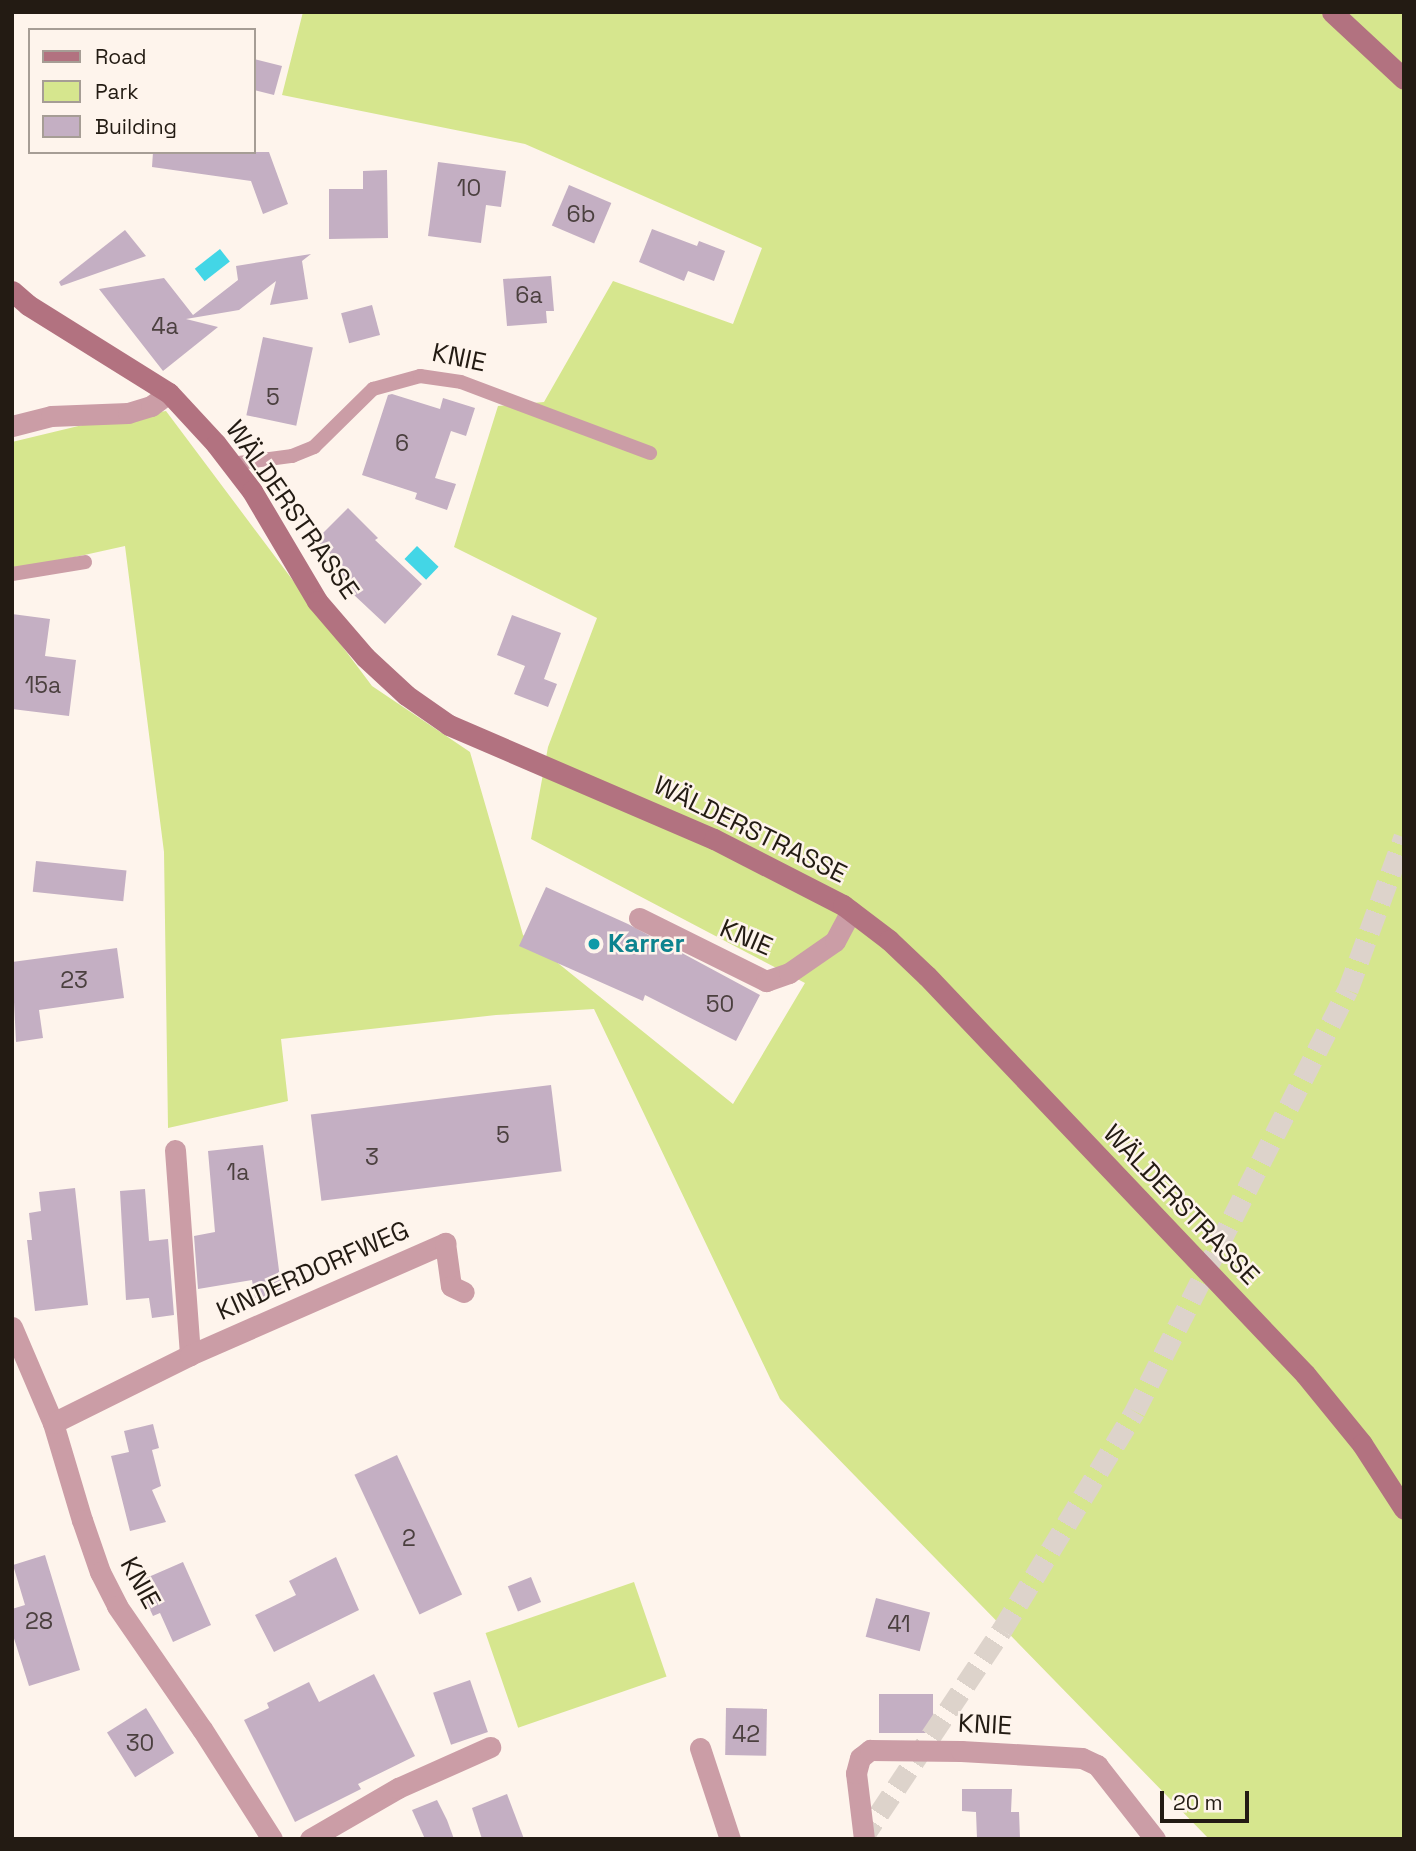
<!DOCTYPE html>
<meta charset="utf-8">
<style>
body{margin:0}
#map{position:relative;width:1416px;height:1851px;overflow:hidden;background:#fef4ec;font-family:"Space Grotesk",sans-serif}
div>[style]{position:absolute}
.green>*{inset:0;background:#d6e68e;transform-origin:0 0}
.water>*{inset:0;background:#43d6e6;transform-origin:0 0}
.building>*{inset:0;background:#c4afc3;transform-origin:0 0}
.primary-tunnel>*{height:21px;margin-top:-10.5px;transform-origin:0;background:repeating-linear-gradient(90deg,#ddd3cb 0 21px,transparent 0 31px)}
.lane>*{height:14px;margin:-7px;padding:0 7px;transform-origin:7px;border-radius:7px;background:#cb9da6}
.street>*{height:21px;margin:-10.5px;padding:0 10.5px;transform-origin:10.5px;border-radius:10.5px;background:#cb9da6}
.secondary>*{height:21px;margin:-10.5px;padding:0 10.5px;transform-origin:10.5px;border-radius:10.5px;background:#b27280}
.dots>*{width:19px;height:19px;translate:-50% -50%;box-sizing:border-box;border:4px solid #fef4ec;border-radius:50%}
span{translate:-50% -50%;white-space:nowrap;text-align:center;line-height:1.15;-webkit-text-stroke:5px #fef4ec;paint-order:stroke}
.number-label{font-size:23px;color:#4b403f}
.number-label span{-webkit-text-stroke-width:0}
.street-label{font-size:26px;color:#231b13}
.culture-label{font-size:26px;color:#0d838f;font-weight:700}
.left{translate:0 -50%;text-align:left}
.frame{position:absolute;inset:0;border:14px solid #231b13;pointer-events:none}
.legend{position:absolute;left:28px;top:28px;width:228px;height:126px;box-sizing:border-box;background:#fef4ec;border:2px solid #a69d95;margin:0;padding:9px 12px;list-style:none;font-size:21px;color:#231b13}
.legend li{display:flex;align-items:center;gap:14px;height:35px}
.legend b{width:35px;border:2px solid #a69d95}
.scale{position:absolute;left:1160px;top:1791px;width:89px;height:32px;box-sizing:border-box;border:4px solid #231b13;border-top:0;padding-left:9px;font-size:21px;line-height:24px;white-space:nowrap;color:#231b13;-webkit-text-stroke:5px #fef4ec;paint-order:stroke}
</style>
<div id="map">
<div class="green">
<div style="clip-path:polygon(303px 12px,1404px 12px,1404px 1839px,1209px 1839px,780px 1399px,594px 1009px,496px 1015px,281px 1039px,288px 1101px,168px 1128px,164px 852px,125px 546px,12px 571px,12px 442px,95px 422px,166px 411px,372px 686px,470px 752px,523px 935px,733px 1104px,805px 983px,531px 839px,548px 747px,597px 618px,454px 547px,498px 406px,544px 402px,613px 281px,733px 324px,762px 248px,525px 144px,282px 95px)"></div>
<div style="left:634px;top:1582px;width:100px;height:157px;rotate:71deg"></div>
</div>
<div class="water">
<div style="left:220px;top:249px;width:16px;height:32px;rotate:52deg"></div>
<div style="left:417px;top:546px;width:30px;height:18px;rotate:44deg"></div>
</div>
<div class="building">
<div style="clip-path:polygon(254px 59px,282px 66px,274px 95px,254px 90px)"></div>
<div style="clip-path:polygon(153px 152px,269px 152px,288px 204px,263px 214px,251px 181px,152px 167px)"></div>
<div style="clip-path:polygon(438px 162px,506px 171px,501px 207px,486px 205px,481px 243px,428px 236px)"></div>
<div style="clip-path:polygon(387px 170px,388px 238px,329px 239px,329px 189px,363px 189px,363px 171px)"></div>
<div style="left:569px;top:185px;width:46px;height:44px;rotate:23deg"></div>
<div style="clip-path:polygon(652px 229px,697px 246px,699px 241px,725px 251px,714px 281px,688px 271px,684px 281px,639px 262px)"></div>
<div style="clip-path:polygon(125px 230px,146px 256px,61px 286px,59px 282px)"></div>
<div style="clip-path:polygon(311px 254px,302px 261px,308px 299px,270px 305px,276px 281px,239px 310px,186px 319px,218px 327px,163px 371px,99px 289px,164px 278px,193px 315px,238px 280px,236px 266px)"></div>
<div style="clip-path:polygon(551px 276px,554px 311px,546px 311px,547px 323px,507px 326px,503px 279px)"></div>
<div style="left:372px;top:305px;width:31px;height:32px;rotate:75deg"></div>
<div style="left:263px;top:337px;width:51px;height:80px;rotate:12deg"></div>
<div style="clip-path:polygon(392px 394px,440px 409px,443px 398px,475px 408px,466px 436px,451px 431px,435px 478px,456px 484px,447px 510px,415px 499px,417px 493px,362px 475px,388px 395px)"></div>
<div style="clip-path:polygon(348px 508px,378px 538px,375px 540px,422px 584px,385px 624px,337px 579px,346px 569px,316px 540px)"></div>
<div style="clip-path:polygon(12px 614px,50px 619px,45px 656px,76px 660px,69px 716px,12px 709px)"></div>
<div style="clip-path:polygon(512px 615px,561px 633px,544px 679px,557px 684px,548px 707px,514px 694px,525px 666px,497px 655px)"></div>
<div style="left:36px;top:861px;width:91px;height:31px;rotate:6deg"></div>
<div style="clip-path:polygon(546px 887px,628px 924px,760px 995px,736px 1041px,645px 995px,643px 1001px,519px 946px)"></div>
<div style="clip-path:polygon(117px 948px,124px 998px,39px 1010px,43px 1038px,16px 1042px,12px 962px)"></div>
<div style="left:551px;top:1085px;width:87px;height:242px;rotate:83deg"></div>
<div style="clip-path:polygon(263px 1145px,282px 1294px,255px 1298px,252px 1280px,198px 1289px,194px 1236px,215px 1232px,208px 1151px)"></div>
<div style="clip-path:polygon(75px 1188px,88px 1305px,35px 1311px,27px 1240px,32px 1240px,29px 1213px,41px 1211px,39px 1192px)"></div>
<div style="clip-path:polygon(145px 1189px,149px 1241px,168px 1239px,174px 1315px,152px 1318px,149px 1298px,126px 1300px,120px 1191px)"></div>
<div style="clip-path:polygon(153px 1424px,159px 1448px,152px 1450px,161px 1486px,152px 1490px,166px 1522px,130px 1531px,111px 1456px,129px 1452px,124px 1431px)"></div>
<div style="left:397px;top:1455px;width:154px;height:47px;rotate:65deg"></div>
<div style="clip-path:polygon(45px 1555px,80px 1670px,29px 1686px,12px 1632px,12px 1609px,25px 1605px,13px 1565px)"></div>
<div style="clip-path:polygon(336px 1557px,359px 1610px,274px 1652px,255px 1615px,296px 1595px,289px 1581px)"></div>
<div style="clip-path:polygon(183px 1562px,211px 1625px,173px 1642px,160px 1613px,153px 1616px,137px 1582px)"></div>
<div style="left:531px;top:1577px;width:27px;height:25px;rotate:68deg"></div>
<div style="left:876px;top:1598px;width:56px;height:40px;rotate:15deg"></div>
<div style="clip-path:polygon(374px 1674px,415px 1756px,358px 1784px,361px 1789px,295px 1822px,244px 1720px,269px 1708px,267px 1703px,309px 1682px,319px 1702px)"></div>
<div style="left:470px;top:1680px;width:55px;height:39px;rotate:71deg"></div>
<div style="left:879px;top:1694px;width:54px;height:39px"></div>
<div style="left:146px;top:1708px;width:53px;height:46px;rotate:58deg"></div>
<div style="left:726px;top:1708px;width:41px;height:47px;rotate:1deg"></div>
<div style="clip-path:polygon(962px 1789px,1012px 1789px,1011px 1812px,1019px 1812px,1020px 1839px,977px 1839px,976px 1812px,962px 1811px)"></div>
<div style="clip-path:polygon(507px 1794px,524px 1839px,482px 1839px,472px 1808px)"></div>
<div style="clip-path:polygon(437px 1800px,447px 1820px,454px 1839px,425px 1839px,412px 1810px)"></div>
</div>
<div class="primary-tunnel">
<div style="left:862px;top:1839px;width:252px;rotate:-56.2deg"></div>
<div style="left:1002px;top:1630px;width:256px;rotate:-58.7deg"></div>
<div style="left:1135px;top:1411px;width:472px;rotate:-63.2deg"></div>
<div style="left:1348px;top:990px;width:163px;rotate:-69.9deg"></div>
</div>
<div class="lane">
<div style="left:231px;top:464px;width:62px;rotate:-7.5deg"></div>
<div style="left:292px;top:456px;width:24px;rotate:-22deg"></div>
<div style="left:314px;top:447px;width:83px;rotate:-44.5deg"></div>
<div style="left:373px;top:389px;width:49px;rotate:-15.5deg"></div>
<div style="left:420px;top:376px;width:41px;rotate:8.3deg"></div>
<div style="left:461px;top:382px;width:202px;rotate:20.6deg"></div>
<div style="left:12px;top:574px;width:74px;rotate:-9.3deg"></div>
</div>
<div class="street">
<div style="left:12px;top:426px;width:40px;rotate:-14.4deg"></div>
<div style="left:51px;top:416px;width:77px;rotate:-2.2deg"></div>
<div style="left:128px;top:413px;width:24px;rotate:-17deg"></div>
<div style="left:151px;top:406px;width:22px;rotate:-36deg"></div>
<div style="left:639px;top:918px;width:142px;rotate:26.4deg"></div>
<div style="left:766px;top:981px;width:24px;rotate:-19deg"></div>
<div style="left:789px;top:973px;width:56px;rotate:-34.8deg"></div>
<div style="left:835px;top:941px;width:34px;rotate:-62deg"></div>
<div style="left:175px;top:1150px;width:206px;rotate:85.8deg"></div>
<div style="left:12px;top:1327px;width:104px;rotate:66.9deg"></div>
<div style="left:53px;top:1423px;width:101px;rotate:73.4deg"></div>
<div style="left:82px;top:1520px;width:55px;rotate:70.9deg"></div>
<div style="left:100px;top:1572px;width:38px;rotate:63deg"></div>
<div style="left:117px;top:1606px;width:150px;rotate:55.4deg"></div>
<div style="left:202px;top:1729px;width:130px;rotate:57.5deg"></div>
<div style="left:53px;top:1423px;width:153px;rotate:-26.4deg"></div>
<div style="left:190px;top:1355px;width:279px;rotate:-23.7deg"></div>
<div style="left:445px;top:1243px;width:43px;rotate:82.1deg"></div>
<div style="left:451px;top:1286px;width:14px;rotate:25deg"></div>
<div style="left:700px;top:1748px;width:96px;rotate:71.8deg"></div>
<div style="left:310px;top:1839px;width:102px;rotate:-30.1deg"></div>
<div style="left:398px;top:1788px;width:101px;rotate:-24deg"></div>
<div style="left:864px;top:1839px;width:66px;rotate:-96.9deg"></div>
<div style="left:856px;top:1773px;width:16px;rotate:-75deg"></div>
<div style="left:860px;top:1758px;width:13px;rotate:-39deg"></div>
<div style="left:870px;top:1750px;width:91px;rotate:0.6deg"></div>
<div style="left:961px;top:1751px;width:121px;rotate:3.3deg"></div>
<div style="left:1082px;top:1758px;width:17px;rotate:25deg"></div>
<div style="left:1097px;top:1765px;width:94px;rotate:51.9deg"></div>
</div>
<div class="secondary">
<div style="left:1332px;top:12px;width:98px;rotate:42.9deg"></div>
<div style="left:12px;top:291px;width:21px;rotate:41deg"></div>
<div style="left:28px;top:305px;width:166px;rotate:32deg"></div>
<div style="left:169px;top:393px;width:69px;rotate:47.3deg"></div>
<div style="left:216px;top:444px;width:59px;rotate:52.5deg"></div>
<div style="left:252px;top:491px;width:128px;rotate:59.4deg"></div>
<div style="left:317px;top:601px;width:74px;rotate:49.4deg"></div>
<div style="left:365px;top:657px;width:56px;rotate:42.8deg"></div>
<div style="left:406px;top:695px;width:52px;rotate:34.9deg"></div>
<div style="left:449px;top:725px;width:288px;rotate:23.3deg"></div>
<div style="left:714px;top:839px;width:145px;rotate:27.1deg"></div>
<div style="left:843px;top:905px;width:58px;rotate:37.3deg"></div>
<div style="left:889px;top:940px;width:52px;rotate:43.5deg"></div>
<div style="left:927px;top:976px;width:549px;rotate:46.48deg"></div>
<div style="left:1305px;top:1374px;width:90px;rotate:50.8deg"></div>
<div style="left:1362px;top:1444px;width:77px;rotate:57.1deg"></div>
</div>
<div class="dots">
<div style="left:594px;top:944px;background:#0f9aa8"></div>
</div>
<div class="number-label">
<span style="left:469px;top:188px">10</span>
<span style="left:581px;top:214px">6b</span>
<span style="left:529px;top:295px">6a</span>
<span style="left:165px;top:326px">4a</span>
<span style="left:273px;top:397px">5</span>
<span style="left:402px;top:443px">6</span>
<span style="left:43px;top:685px">15a</span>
<span style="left:74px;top:980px">23</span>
<span style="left:720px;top:1004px">50</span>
<span style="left:503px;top:1135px">5</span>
<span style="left:372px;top:1157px">3</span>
<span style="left:238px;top:1172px">1a</span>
<span style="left:409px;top:1538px">2</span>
<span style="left:39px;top:1621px">28</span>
<span style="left:899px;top:1624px">41</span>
<span style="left:746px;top:1734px">42</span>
<span style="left:140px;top:1743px">30</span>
</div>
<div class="street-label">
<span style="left:459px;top:358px;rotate:12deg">KNIE</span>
<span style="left:292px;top:510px;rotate:55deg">WÄLDERSTRASSE</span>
<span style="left:750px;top:830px;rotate:26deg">WÄLDERSTRASSE</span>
<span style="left:746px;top:938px;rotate:23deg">KNIE</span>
<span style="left:1181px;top:1205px;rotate:46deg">WÄLDERSTRASSE</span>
<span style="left:313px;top:1271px;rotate:-24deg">KINDERDORFWEG</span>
<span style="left:140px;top:1583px;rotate:61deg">KNIE</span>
<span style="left:985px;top:1725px;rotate:3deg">KNIE</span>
</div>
<div class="culture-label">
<span class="left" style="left:608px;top:944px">Karrer</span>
</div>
<div class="frame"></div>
<ul class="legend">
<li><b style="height:9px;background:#b27280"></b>Road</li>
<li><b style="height:19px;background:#d6e68e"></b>Park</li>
<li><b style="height:19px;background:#c4afc3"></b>Building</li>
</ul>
<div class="scale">20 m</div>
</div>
